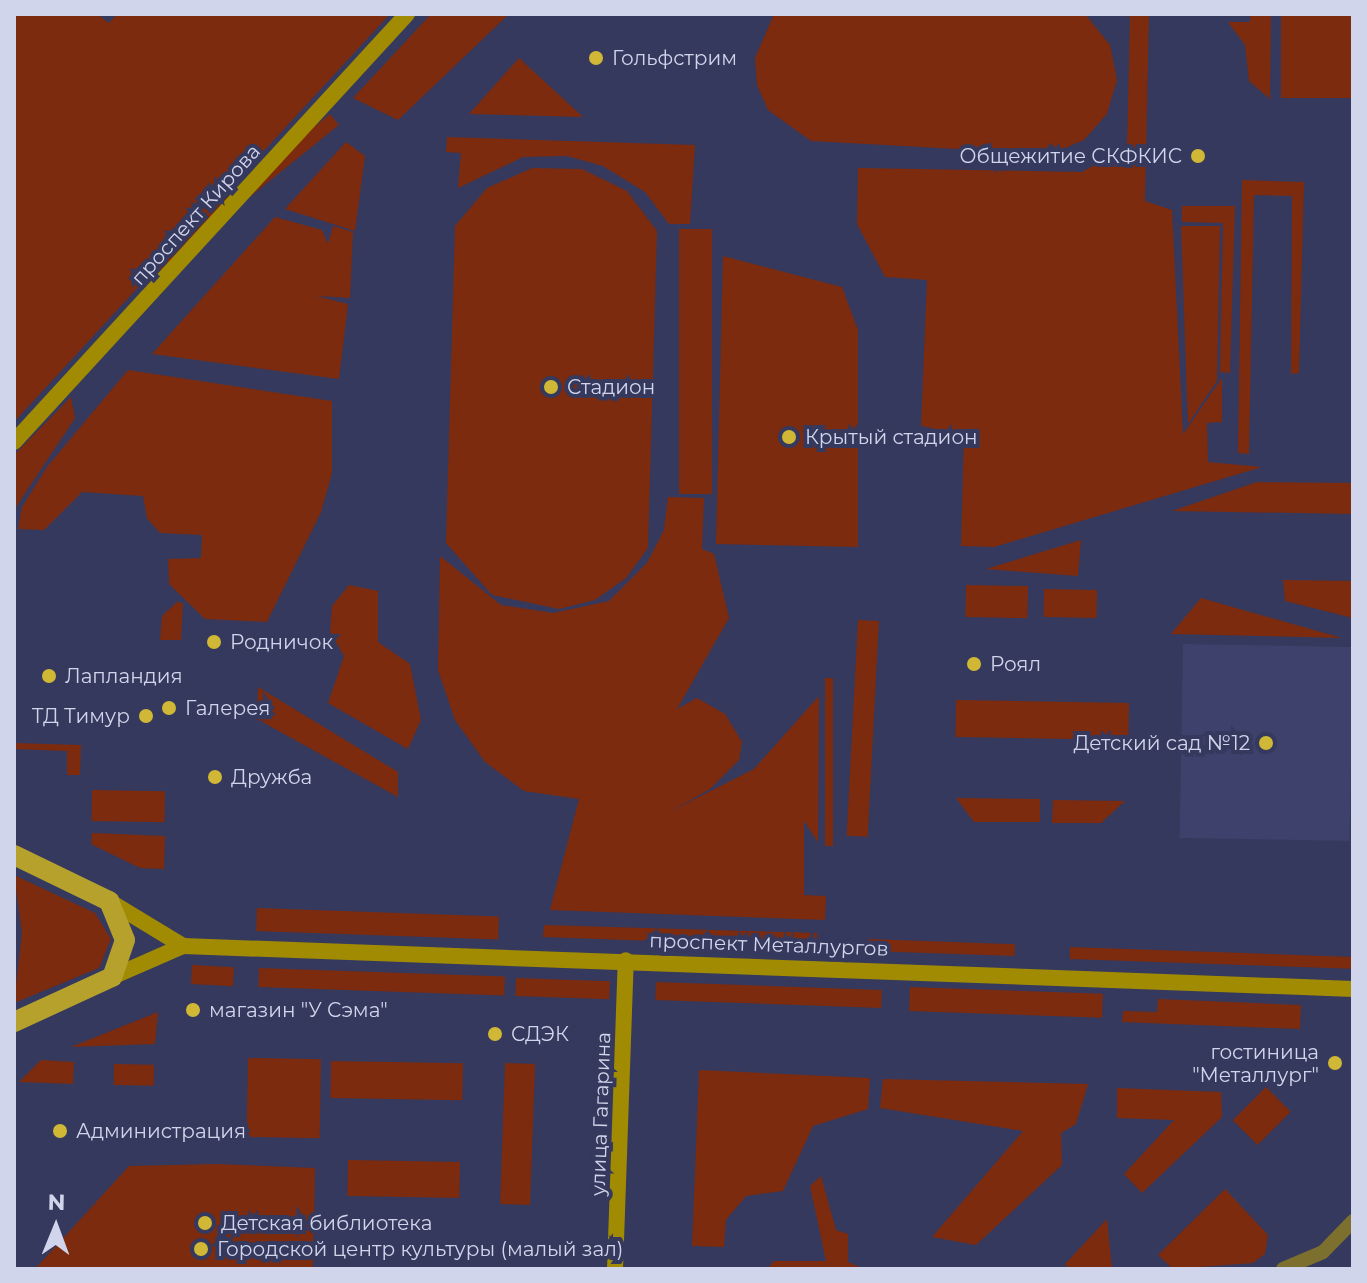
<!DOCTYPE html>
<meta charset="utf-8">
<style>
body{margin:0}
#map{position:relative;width:1367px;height:1283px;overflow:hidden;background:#35395d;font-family:Montserrat,sans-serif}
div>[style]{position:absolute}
.built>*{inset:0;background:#3d416b;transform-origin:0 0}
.green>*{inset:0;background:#7c2b0f;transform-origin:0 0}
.minor>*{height:14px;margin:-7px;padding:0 7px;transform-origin:7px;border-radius:7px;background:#7d702f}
.secondary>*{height:16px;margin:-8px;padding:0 8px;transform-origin:8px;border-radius:8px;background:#a18b02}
.primary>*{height:20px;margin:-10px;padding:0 10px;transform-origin:10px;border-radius:10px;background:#b7a12d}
.dots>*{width:22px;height:22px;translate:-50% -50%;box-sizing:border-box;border:4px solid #35395d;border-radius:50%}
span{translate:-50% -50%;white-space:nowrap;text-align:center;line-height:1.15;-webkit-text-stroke:8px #35395d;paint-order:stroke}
.poi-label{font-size:20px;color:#d1d5eb}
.left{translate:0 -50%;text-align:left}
.right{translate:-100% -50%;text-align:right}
.street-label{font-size:20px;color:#d1d5eb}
.frame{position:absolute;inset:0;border:16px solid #d1d5eb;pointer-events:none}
.north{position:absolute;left:16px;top:1187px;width:80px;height:80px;-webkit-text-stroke:6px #35395d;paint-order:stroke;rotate:1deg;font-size:22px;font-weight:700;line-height:32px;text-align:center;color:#d1d5eb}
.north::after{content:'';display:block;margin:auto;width:28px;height:36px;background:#d1d5eb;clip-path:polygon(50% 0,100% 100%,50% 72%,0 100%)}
</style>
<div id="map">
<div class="built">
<div style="left:1183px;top:644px;width:170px;height:194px;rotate:1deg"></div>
</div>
<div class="green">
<div style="clip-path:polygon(14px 14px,97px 14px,109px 23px,117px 14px,390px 14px,14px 422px)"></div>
<div style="clip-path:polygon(431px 14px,509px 14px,398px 120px,353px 98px)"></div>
<div style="clip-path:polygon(774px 14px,1085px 14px,1110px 45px,1117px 80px,1107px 114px,1084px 140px,1051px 154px,811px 141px,768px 110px,757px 85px,755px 58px)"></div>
<div style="clip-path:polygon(1121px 14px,1149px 14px,1145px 201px,1172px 210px,1183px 434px,1222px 378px,1222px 422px,1207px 423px,1208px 462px,1262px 467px,994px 547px,961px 546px,964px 435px,921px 426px,927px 280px,885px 277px,857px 224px,858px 168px,1082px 172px,1127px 147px,1130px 17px)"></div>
<div style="clip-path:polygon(1250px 14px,1271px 14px,1270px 99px,1249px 81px,1245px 45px,1228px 22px,1250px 22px)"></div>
<div style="left:1281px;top:14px;width:72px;height:84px"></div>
<div style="clip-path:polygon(519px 58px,583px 117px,469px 114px)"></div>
<div style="left:330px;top:114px;width:14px;height:276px;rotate:51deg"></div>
<div style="clip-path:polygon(447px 137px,695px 145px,690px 224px,669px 224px,645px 192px,603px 166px,567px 156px,523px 157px,458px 188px,461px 153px,446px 152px)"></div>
<div style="clip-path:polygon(346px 142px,365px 156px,355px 231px,285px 209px)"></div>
<div style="clip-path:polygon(532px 168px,582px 169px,627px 191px,657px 231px,648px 548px,626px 578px,595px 600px,559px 609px,492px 595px,446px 543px,455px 226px,487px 188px)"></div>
<div style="clip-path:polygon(1242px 180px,1304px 182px,1299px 373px,1291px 374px,1292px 196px,1254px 195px,1249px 454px,1238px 453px)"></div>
<div style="clip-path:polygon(1182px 206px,1235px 206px,1230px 373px,1220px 372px,1223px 223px,1182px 222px)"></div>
<div style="clip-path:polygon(275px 217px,322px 230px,328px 244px,333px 226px,353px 232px,350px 298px,317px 296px,348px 304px,339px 379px,152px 354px)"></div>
<div style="clip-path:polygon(1181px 226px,1220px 226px,1217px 381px,1188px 424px)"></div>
<div style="left:679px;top:229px;width:33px;height:265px"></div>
<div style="clip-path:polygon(723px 256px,842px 287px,858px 330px,858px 547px,716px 544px)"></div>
<div style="clip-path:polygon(128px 370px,332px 401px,332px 473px,321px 512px,267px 622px,205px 619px,169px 584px,168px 559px,201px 558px,202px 535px,160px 533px,147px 518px,143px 496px,82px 492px,44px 530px,18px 529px,22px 507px,47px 467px)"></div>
<div style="clip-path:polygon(71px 397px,75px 418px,14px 510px,14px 455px)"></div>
<div style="clip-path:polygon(1257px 482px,1353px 483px,1353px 514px,1172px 511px)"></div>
<div style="clip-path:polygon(668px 497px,704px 498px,702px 549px,714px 554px,729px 618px,677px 709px,697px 698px,725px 714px,742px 742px,739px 760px,710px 789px,669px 812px,754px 769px,819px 696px,818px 842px,804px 821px,804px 895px,826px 896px,825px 920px,550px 910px,579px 799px,524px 791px,485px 762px,455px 720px,438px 670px,440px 556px,501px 605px,553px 613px,609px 601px,647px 563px,664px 530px)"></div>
<div style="clip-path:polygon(1081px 540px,1078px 576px,986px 569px)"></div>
<div style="clip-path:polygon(1283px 580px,1353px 581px,1353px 618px,1285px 601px)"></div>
<div style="clip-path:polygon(349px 585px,378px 591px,378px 642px,410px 664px,421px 720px,408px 749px,328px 703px,344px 656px,330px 632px,332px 606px)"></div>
<div style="left:966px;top:585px;width:62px;height:32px;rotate:1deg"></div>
<div style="left:1044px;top:589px;width:53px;height:28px;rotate:1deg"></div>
<div style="clip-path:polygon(1201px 598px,1342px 638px,1171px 634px)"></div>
<div style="clip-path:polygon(177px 602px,183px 603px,181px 640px,160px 640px,162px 616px)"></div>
<div style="left:858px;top:620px;width:21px;height:216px;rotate:3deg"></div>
<div style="left:825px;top:678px;width:8px;height:168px"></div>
<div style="clip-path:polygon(258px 687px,398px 772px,398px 797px,257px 719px)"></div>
<div style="left:956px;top:700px;width:173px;height:37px;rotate:1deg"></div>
<div style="clip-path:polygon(14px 743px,81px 745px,80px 775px,67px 775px,67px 751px,14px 749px)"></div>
<div style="left:92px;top:790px;width:73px;height:31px;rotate:1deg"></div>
<div style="clip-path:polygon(956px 798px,1040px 799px,1040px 822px,974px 822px)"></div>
<div style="clip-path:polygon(1053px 800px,1125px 801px,1101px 823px,1052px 823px)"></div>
<div style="clip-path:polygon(92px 833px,165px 836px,164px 869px,140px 868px,91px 844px)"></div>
<div style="clip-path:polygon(14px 875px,95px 913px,111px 939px,99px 968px,14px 1003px,22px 933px)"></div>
<div style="left:257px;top:908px;width:242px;height:23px;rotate:2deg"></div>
<div style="clip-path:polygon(544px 925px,817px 933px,817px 947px,543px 937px)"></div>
<div style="left:868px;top:939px;width:147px;height:12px;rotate:2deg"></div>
<div style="left:1070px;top:947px;width:283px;height:12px;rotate:2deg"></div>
<div style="left:192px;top:965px;width:42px;height:19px;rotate:3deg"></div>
<div style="left:259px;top:968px;width:246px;height:19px;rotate:2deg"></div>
<div style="left:516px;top:978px;width:94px;height:18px;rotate:2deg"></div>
<div style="left:656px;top:982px;width:226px;height:18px;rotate:2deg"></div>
<div style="left:910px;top:987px;width:193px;height:24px;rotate:2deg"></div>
<div style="clip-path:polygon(1158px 999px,1301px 1005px,1300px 1029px,1122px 1022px,1123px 1011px,1157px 1012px)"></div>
<div style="clip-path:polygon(158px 1012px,155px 1044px,71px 1047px)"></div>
<div style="left:248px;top:1058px;width:73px;height:79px;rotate:1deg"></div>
<div style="clip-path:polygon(41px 1060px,74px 1062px,73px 1084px,19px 1082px)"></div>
<div style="left:331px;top:1061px;width:132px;height:37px;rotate:1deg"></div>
<div style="left:505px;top:1063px;width:30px;height:141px;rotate:2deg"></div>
<div style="left:114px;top:1064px;width:40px;height:21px;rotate:1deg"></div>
<div style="clip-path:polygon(699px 1070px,870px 1078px,868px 1109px,813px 1126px,783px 1191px,746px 1196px,726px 1220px,724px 1247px,692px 1246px)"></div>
<div style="clip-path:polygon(883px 1079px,1088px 1084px,1076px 1124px,1061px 1133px,1062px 1165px,976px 1245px,932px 1237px,1023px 1131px,880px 1108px)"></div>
<div style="left:1266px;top:1087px;width:35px;height:47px;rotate:45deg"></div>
<div style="clip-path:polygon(1117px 1088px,1221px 1092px,1222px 1117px,1142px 1193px,1124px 1174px,1174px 1120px,1117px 1118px)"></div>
<div style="left:348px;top:1160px;width:112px;height:36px;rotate:1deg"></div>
<div style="clip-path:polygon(217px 1164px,315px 1168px,313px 1269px,35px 1269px,129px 1166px)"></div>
<div style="clip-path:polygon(821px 1176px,836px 1230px,848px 1234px,848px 1262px,864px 1269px,767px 1269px,774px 1261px,826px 1261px,810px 1186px)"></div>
<div style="clip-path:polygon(1225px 1189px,1268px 1235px,1265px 1254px,1253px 1263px,1173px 1269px,1158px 1255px)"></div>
<div style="clip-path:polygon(1107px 1219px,1112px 1269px,1069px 1269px,1065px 1264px)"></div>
</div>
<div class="minor">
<div style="left:1283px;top:1269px;width:43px;rotate:-23deg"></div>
<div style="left:1323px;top:1252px;width:43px;rotate:-45.9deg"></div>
</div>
<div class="secondary">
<div style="left:14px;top:442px;width:581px;rotate:-47.44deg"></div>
<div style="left:109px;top:901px;width:87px;rotate:31.3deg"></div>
<div style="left:112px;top:977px;width:77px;rotate:-23.6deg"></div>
<div style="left:183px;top:946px;width:1171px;rotate:2.1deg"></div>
<div style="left:615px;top:1269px;width:309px;rotate:-88deg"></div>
</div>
<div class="primary">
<div style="left:14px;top:855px;width:106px;rotate:25.8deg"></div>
<div style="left:109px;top:901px;width:42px;rotate:67.7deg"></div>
<div style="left:125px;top:940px;width:39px;rotate:109deg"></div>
<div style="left:112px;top:977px;width:108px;rotate:155.3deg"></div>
</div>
<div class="dots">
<div style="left:596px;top:58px;background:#d0b836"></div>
<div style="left:1198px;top:156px;background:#d0b836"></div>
<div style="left:551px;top:387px;background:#d0b836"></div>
<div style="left:789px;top:437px;background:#d0b836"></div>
<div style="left:214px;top:642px;background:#d0b836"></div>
<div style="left:974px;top:664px;background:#d0b836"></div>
<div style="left:49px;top:676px;background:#d0b836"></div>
<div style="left:169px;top:708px;background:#d0b836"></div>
<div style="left:146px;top:716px;background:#d0b836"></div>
<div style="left:1266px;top:743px;background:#d0b836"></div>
<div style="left:215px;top:777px;background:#d0b836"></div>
<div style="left:193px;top:1010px;background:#d0b836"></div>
<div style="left:495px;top:1034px;background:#d0b836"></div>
<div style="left:1335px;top:1063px;background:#d0b836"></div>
<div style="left:60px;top:1131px;background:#d0b836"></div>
<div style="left:205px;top:1223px;background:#d0b836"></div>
<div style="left:201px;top:1249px;background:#d0b836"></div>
</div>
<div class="poi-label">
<span class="left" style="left:612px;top:58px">Гольфстрим</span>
<span class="right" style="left:1182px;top:156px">Общежитие СКФКИС</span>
<span class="left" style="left:567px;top:387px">Стадион</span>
<span class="left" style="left:805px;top:437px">Крытый стадион</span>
<span class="left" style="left:230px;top:642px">Родничок</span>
<span class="left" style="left:990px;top:664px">Роял</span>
<span class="left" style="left:65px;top:676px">Лапландия</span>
<span class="left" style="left:185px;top:708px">Галерея</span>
<span class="right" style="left:130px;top:716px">ТД Тимур</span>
<span class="right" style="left:1250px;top:743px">Детский сад №12</span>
<span class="left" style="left:231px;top:777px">Дружба</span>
<span class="left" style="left:209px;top:1010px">магазин "У Сэма"</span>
<span class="left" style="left:511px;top:1034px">СДЭК</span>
<span class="right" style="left:1319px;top:1064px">гостиница<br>"Металлург"</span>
<span class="left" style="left:76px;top:1131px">Администрация</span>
<span class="left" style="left:221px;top:1223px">Детская библиотека</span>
<span class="left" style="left:217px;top:1249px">Городской центр культуры (малый зал)</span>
</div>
<div class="street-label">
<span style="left:196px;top:215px;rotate:-48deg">проспект Кирова</span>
<span style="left:769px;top:945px;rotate:2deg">проспект Металлургов</span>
<span style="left:601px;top:1114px;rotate:-88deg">улица Гагарина</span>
</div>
<div class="frame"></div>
<div class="north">N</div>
</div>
